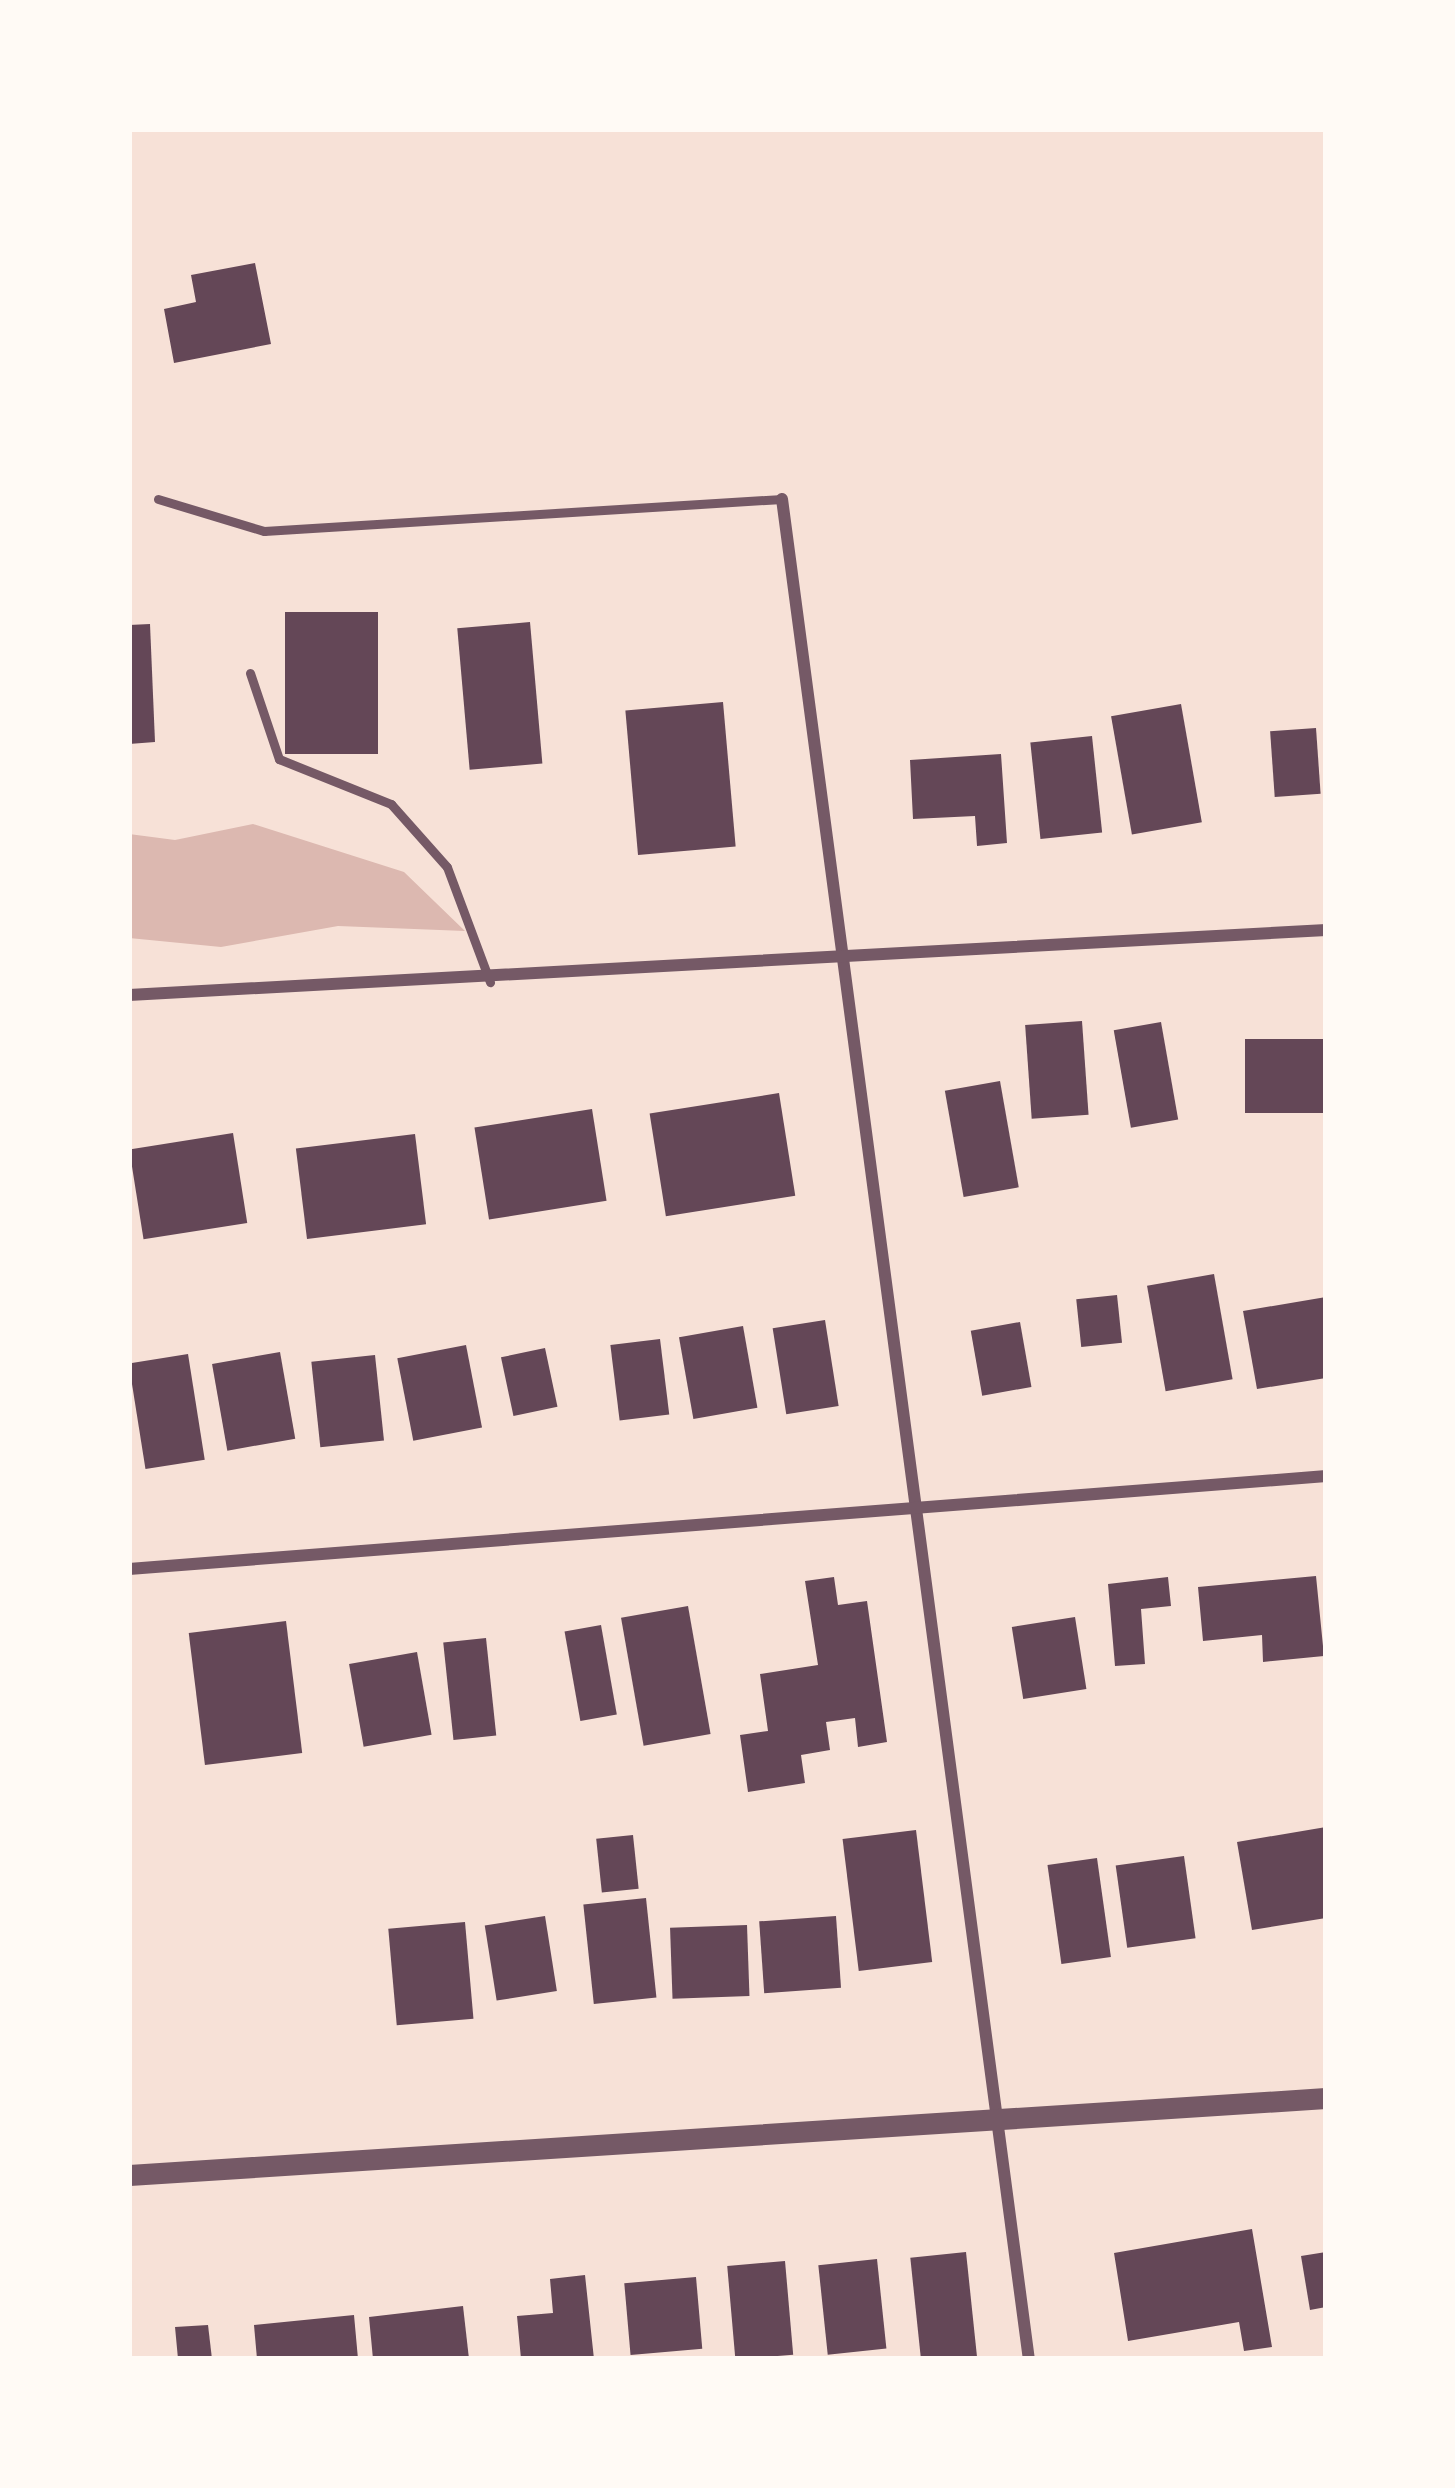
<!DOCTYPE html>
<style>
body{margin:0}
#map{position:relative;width:1455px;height:2488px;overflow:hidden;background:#f7e1d7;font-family:"PT Sans Narrow",sans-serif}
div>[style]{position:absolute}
.water>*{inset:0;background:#dcb8b0}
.building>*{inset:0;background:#644757;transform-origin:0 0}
.service>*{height:9px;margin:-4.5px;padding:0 4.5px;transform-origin:4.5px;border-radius:4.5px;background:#755966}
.minor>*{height:12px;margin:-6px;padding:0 6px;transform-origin:6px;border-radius:6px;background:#755966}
.tertiary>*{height:21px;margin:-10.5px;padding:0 10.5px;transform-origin:10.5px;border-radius:10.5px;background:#755966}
span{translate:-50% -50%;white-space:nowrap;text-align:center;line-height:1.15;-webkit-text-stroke:12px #fffaf5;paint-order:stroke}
.frame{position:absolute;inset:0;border:132px solid #fffaf5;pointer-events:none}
</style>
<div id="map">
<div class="water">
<div style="clip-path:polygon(253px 824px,404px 872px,465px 931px,338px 926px,221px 947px,129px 938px,129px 834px,175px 840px)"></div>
</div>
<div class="building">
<div style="clip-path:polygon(255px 263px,271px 344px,174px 363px,164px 309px,196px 302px,191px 275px)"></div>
<div style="left:285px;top:612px;width:93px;height:142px"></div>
<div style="left:530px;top:622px;width:142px;height:73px;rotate:85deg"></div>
<div style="clip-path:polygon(150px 624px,155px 742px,129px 744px,129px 625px)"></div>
<div style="left:723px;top:702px;width:145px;height:98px;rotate:85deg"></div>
<div style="left:1181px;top:704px;width:120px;height:71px;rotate:80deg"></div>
<div style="left:1316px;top:728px;width:66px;height:46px;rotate:86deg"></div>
<div style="left:1092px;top:736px;width:97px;height:62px;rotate:84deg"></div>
<div style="clip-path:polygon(1001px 754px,1007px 843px,977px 846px,975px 816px,913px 819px,910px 760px)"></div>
<div style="left:1082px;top:1021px;width:94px;height:57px;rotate:86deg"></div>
<div style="left:1161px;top:1022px;width:99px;height:48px;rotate:80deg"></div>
<div style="left:1326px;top:1039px;width:74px;height:81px;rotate:90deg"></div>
<div style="left:1000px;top:1081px;width:108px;height:56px;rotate:80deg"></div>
<div style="left:779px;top:1093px;width:104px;height:131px;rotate:81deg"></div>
<div style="left:592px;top:1109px;width:93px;height:119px;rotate:81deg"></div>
<div style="left:233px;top:1133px;width:91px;height:105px;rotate:81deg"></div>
<div style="left:415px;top:1134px;width:91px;height:120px;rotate:83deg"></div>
<div style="left:1214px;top:1274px;width:107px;height:68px;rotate:80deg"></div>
<div style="left:1117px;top:1295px;width:48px;height:41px;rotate:84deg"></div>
<div style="clip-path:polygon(1326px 1297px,1326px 1378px,1257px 1389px,1243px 1311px)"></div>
<div style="left:825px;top:1320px;width:87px;height:53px;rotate:81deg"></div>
<div style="left:1020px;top:1322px;width:66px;height:50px;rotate:80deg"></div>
<div style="left:743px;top:1326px;width:83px;height:65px;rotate:80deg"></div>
<div style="left:660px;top:1339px;width:76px;height:50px;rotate:83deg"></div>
<div style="left:466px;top:1345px;width:84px;height:70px;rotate:79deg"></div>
<div style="left:545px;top:1348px;width:60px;height:45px;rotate:78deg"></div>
<div style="left:280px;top:1352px;width:88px;height:69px;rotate:80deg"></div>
<div style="left:188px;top:1354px;width:107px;height:60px;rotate:81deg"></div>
<div style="left:375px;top:1355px;width:86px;height:64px;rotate:84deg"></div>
<div style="clip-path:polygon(1316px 1576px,1324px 1656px,1263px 1662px,1262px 1635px,1203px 1641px,1198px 1587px)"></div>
<div style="clip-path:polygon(834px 1577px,838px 1605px,867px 1601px,887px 1742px,858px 1747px,855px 1718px,826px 1722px,830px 1750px,801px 1755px,805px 1783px,748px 1792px,740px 1735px,768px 1731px,760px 1674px,818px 1665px,805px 1581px)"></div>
<div style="clip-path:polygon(1168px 1577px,1171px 1606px,1141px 1609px,1145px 1664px,1115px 1666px,1108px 1584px)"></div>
<div style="left:688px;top:1606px;width:130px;height:68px;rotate:80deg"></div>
<div style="left:1075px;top:1617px;width:73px;height:64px;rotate:81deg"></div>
<div style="left:286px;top:1621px;width:133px;height:98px;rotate:83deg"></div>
<div style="left:601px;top:1625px;width:91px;height:37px;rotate:80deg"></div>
<div style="left:486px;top:1638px;width:98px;height:43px;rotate:84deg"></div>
<div style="left:417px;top:1652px;width:84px;height:69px;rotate:80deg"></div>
<div style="clip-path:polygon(1326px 1827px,1326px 1918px,1252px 1930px,1237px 1842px)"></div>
<div style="left:916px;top:1830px;width:133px;height:74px;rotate:83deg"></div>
<div style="left:633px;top:1835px;width:54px;height:37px;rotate:84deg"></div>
<div style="left:1184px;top:1856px;width:83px;height:69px;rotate:82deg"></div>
<div style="left:1097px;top:1858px;width:100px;height:50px;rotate:82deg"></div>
<div style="left:646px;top:1898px;width:100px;height:63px;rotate:84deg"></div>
<div style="left:545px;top:1916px;width:76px;height:61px;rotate:81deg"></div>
<div style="left:836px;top:1916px;width:72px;height:77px;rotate:86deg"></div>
<div style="left:465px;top:1922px;width:97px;height:77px;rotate:85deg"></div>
<div style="left:747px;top:1925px;width:71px;height:77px;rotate:88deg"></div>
<div style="clip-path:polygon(1252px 2229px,1272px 2347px,1244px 2351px,1239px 2322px,1128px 2341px,1114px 2253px)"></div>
<div style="left:966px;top:2252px;width:108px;height:56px;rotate:84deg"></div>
<div style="clip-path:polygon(1326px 2252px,1326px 2307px,1310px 2310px,1301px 2256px)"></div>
<div style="left:877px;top:2259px;width:90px;height:59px;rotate:84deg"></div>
<div style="left:785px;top:2261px;width:94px;height:58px;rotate:85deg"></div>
<div style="clip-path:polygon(585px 2275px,594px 2359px,521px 2359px,517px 2316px,553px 2313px,550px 2279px)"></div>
<div style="left:696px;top:2277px;width:72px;height:72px;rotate:85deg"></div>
<div style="clip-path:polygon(463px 2306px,469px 2359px,373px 2359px,369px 2317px)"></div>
<div style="clip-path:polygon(354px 2315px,358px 2359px,257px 2359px,254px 2325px)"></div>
<div style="clip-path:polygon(208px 2325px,212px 2359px,178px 2359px,175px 2327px)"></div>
</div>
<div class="service">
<div style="left:158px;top:499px;width:111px;rotate:16.8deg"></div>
<div style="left:264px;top:531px;width:519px;rotate:-3.54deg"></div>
<div style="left:250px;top:673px;width:91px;rotate:71.4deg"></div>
<div style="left:279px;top:759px;width:121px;rotate:21.9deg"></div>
<div style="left:391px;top:804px;width:84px;rotate:48.4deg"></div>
<div style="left:447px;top:867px;width:123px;rotate:69.5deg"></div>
</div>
<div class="minor">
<div style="left:782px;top:499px;width:1876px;rotate:82.44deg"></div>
<div style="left:129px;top:995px;width:1199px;rotate:-3.11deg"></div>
<div style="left:129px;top:1569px;width:1201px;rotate:-4.44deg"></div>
</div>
<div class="tertiary">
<div style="left:129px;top:2175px;width:1199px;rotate:-3.68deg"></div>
</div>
<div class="frame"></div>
</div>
